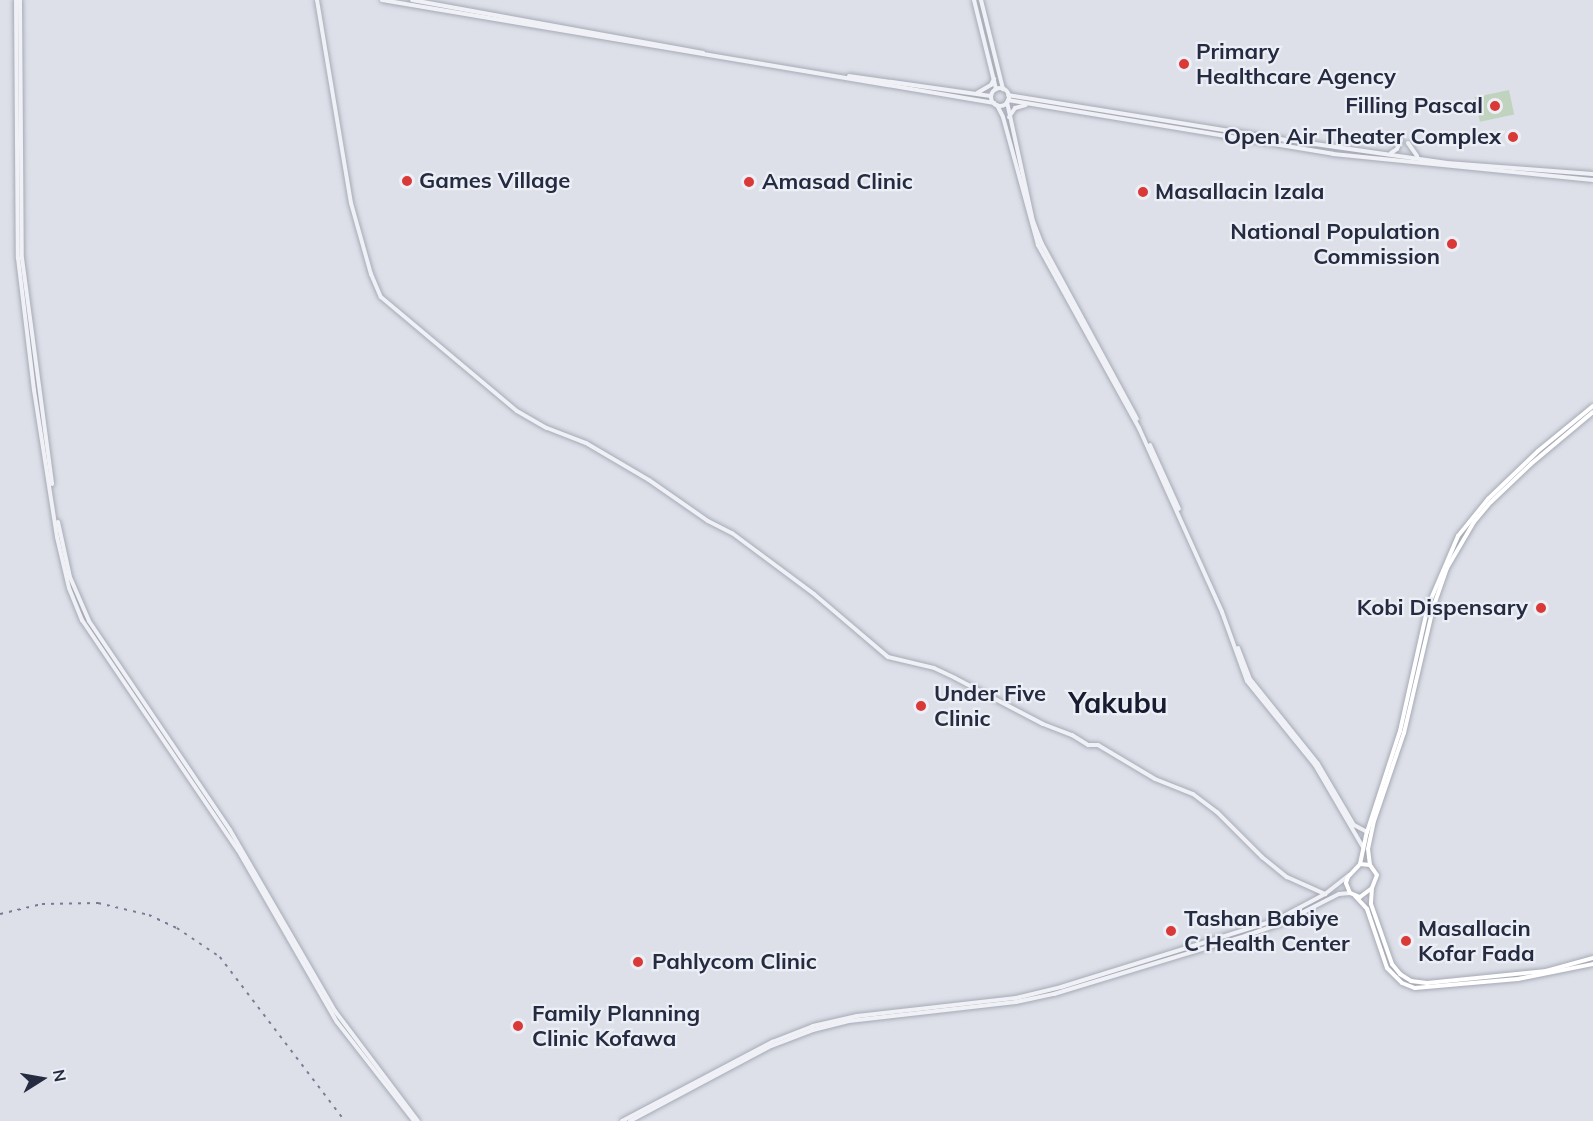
<!DOCTYPE html>
<style>
body{margin:0}
#map{position:relative;width:1593px;height:1121px;overflow:hidden;background:#dde0e8;font-family:Mulish,sans-serif}
div>[style]{position:absolute}
.green>*{inset:0;background:#c0d3be;transform-origin:0 0}
.roads{filter:drop-shadow(0 0 2px #a6aab6) drop-shadow(0 0 2px #a6aab6)}
.tertiary>*{height:4px;margin:-2px;padding:0 2px;transform-origin:2px;border-radius:2px;background:#f0f1f6}
.tertiary>.ring{margin:-2px;padding:0;box-sizing:content-box;background:none;border:4px solid #f0f1f6;border-radius:50%}
.secondary>*{height:4px;margin:-2px;padding:0 2px;transform-origin:2px;border-radius:2px;background:#fff}
.rail>*{height:1.5px;margin-top:-0.75px;transform-origin:0;background:repeating-linear-gradient(90deg,#767c93 0 3px,transparent 0 9px)}
.dots>*{width:16px;height:16px;translate:-50% -50%;box-sizing:border-box;border:3px solid #edeff6;border-radius:50%}
span{translate:-50% -50%;white-space:nowrap;text-align:center;line-height:1.15;-webkit-text-stroke:4.5px #edeff6;paint-order:stroke}
.poi-label{font-size:22px;color:#252b40;font-weight:700}
.left{translate:0 -50%;text-align:left}
.right{translate:-100% -50%;text-align:right}
.district-label{font-size:28px;color:#181c31;font-weight:700}
.north{position:absolute;left:12px;top:1049px;width:60px;height:60px;-webkit-text-stroke:4px #edeff6;paint-order:stroke;rotate:79deg;font-size:16px;font-weight:700;line-height:24px;text-align:center;color:#252b40}
.north::after{content:'';display:block;margin:auto;width:21px;height:27px;background:#252b40;clip-path:polygon(50% 0,100% 100%,50% 72%,0 100%)}
</style>
<div id="map">
<div class="green">
<div style="left:1509px;top:90px;width:25px;height:35px;rotate:78deg"></div>
</div>
<div class="roads">
<div class="tertiary">
<div style="left:16px;top:0;width:258px;rotate:89.6deg"></div>
<div style="left:18px;top:258px;width:133px;rotate:83.1deg"></div>
<div style="left:34px;top:390px;width:149px;rotate:81.1deg"></div>
<div style="left:57px;top:537px;width:52px;rotate:76.8deg"></div>
<div style="left:69px;top:588px;width:35px;rotate:68deg"></div>
<div style="left:82px;top:620px;width:278px;rotate:55.9deg"></div>
<div style="left:238px;top:850px;width:198px;rotate:60.1deg"></div>
<div style="left:337px;top:1022px;width:125px;rotate:52.1deg"></div>
<div style="left:20px;top:0;width:258px;rotate:89.6deg"></div>
<div style="left:22px;top:258px;width:228px;rotate:82.4deg"></div>
<div style="left:317px;top:0;width:206px;rotate:80.5deg"></div>
<div style="left:351px;top:203px;width:74px;rotate:74.3deg"></div>
<div style="left:371px;top:274px;width:25px;rotate:67deg"></div>
<div style="left:381px;top:297px;width:177px;rotate:40deg"></div>
<div style="left:517px;top:411px;width:34px;rotate:30deg"></div>
<div style="left:547px;top:428px;width:42px;rotate:21deg"></div>
<div style="left:586px;top:443px;width:73px;rotate:30.4deg"></div>
<div style="left:649px;top:480px;width:72px;rotate:34.8deg"></div>
<div style="left:708px;top:521px;width:27px;rotate:27deg"></div>
<div style="left:732px;top:533px;width:102px;rotate:36.6deg"></div>
<div style="left:814px;top:594px;width:97px;rotate:40.4deg"></div>
<div style="left:888px;top:657px;width:47px;rotate:13.4deg"></div>
<div style="left:934px;top:668px;width:23px;rotate:25deg"></div>
<div style="left:955px;top:678px;width:99px;rotate:27.6deg"></div>
<div style="left:1043px;top:724px;width:31px;rotate:21deg"></div>
<div style="left:1072px;top:735px;width:19px;rotate:32deg"></div>
<div style="left:1088px;top:745px;width:10px"></div>
<div style="left:1098px;top:745px;width:66px;rotate:30.8deg"></div>
<div style="left:1155px;top:779px;width:41px;rotate:21.5deg"></div>
<div style="left:1193px;top:794px;width:30px;rotate:37deg"></div>
<div style="left:1217px;top:812px;width:64px;rotate:45deg"></div>
<div style="left:1262px;top:857px;width:32px;rotate:39deg"></div>
<div style="left:1287px;top:877px;width:42px;rotate:24.1deg"></div>
<div style="left:382px;top:0;width:621px;rotate:9.55deg"></div>
<div style="left:412px;top:0;width:296px;rotate:10.3deg"></div>
<div style="left:974px;top:0;width:92px;rotate:76.1deg"></div>
<div style="left:981px;top:0;width:92px;rotate:76.1deg"></div>
<div style="left:849px;top:76px;width:143px;rotate:8deg"></div>
<div class="ring" style="left:991px;top:88px;width:14px;height:14px"></div>
<div style="left:977px;top:93px;width:16px;rotate:-30deg"></div>
<div style="left:991px;top:85px;width:7px;rotate:-63deg"></div>
<div style="left:1008px;top:95px;width:276px;rotate:9.2deg"></div>
<div style="left:1280px;top:139px;width:169px;rotate:8.2deg"></div>
<div style="left:1447px;top:163px;width:146px;rotate:4.3deg"></div>
<div style="left:1008px;top:100px;width:329px;rotate:9.4deg"></div>
<div style="left:1333px;top:154px;width:261px;rotate:5.7deg"></div>
<div style="left:1007px;top:102px;width:122px;rotate:77.7deg"></div>
<div style="left:1033px;top:221px;width:25px;rotate:69deg"></div>
<div style="left:1042px;top:244px;width:199px;rotate:61.5deg"></div>
<div style="left:997px;top:105px;width:13px;rotate:63deg"></div>
<div style="left:1003px;top:117px;width:133px;rotate:74.7deg"></div>
<div style="left:1038px;top:245px;width:209px;rotate:61.1deg"></div>
<div style="left:1139px;top:428px;width:202px;rotate:65.7deg"></div>
<div style="left:1222px;top:612px;width:73px;rotate:70.1deg"></div>
<div style="left:1247px;top:681px;width:108px;rotate:51deg"></div>
<div style="left:1315px;top:765px;width:95px;rotate:59.7deg"></div>
<div style="left:1009px;top:117px;width:11px;rotate:-56deg"></div>
<div style="left:1015px;top:108px;width:11px;rotate:-15deg"></div>
<div style="left:1408px;top:143px;width:16px;rotate:55deg"></div>
<div style="left:1391px;top:153px;width:7px;rotate:-34deg"></div>
<div style="left:1397px;top:149px;width:10px;rotate:-66deg"></div>
<div style="left:1150px;top:445px;width:70px;rotate:65.6deg"></div>
<div style="left:58px;top:522px;width:56px;rotate:77.7deg"></div>
<div style="left:70px;top:577px;width:48px;rotate:66.6deg"></div>
<div style="left:89px;top:621px;width:252px;rotate:56deg"></div>
<div style="left:230px;top:830px;width:209px;rotate:59.9deg"></div>
<div style="left:335px;top:1011px;width:138px;rotate:53deg"></div>
<div style="left:1238px;top:648px;width:33px;rotate:69deg"></div>
<div style="left:1250px;top:679px;width:109px;rotate:51.3deg"></div>
<div style="left:1318px;top:764px;width:71px;rotate:59.5deg"></div>
<div style="left:1354px;top:825px;width:15px;rotate:28deg"></div>
<div style="left:622px;top:1121px;width:170px;rotate:-27.8deg"></div>
<div style="left:772px;top:1042px;width:44px;rotate:-21.3deg"></div>
<div style="left:813px;top:1026px;width:45px;rotate:-12.8deg"></div>
<div style="left:857px;top:1016px;width:160px;rotate:-6.5deg"></div>
<div style="left:1016px;top:998px;width:46px;rotate:-13.7deg"></div>
<div style="left:1061px;top:987px;width:225px;rotate:-17.3deg"></div>
<div style="left:1276px;top:920px;width:55px;rotate:-28deg"></div>
<div style="left:1325px;top:894px;width:31px;rotate:-38deg"></div>
<div style="left:630px;top:1121px;width:157px;rotate:-28deg"></div>
<div style="left:769px;top:1047px;width:47px;rotate:-21.1deg"></div>
<div style="left:813px;top:1030px;width:37px;rotate:-14deg"></div>
<div style="left:849px;top:1021px;width:168px;rotate:-6.5deg"></div>
<div style="left:1016px;top:1002px;width:39px;rotate:-12deg"></div>
<div style="left:1054px;top:994px;width:200px;rotate:-16.9deg"></div>
<div style="left:1245px;top:936px;width:37px;rotate:-19deg"></div>
<div style="left:1280px;top:924px;width:66px;rotate:-27deg"></div>
<div style="left:1339px;top:894px;width:11px;rotate:-5deg"></div>
</div>
<div class="secondary">
<div style="left:1360px;top:864px;width:33px;rotate:-78deg"></div>
<div style="left:1367px;top:832px;width:106px;rotate:-71.9deg"></div>
<div style="left:1400px;top:731px;width:128px;rotate:-77.4deg"></div>
<div style="left:1428px;top:606px;width:76px;rotate:-66.8deg"></div>
<div style="left:1458px;top:536px;width:48px;rotate:-51deg"></div>
<div style="left:1488px;top:499px;width:69px;rotate:-43.8deg"></div>
<div style="left:1538px;top:451px;width:71px;rotate:-39.3deg"></div>
<div style="left:1360px;top:864px;width:10px;rotate:6deg"></div>
<div style="left:1370px;top:865px;width:12px;rotate:55deg"></div>
<div style="left:1377px;top:875px;width:14px;rotate:111deg"></div>
<div style="left:1372px;top:888px;width:15px;rotate:143deg"></div>
<div style="left:1360px;top:897px;width:11px;rotate:-158deg"></div>
<div style="left:1350px;top:893px;width:11px;rotate:-112deg"></div>
<div style="left:1346px;top:883px;width:6px;rotate:-72deg"></div>
<div style="left:1348px;top:877px;width:18px;rotate:-47deg"></div>
<div style="left:1370px;top:865px;width:16px;rotate:-97deg"></div>
<div style="left:1368px;top:849px;width:29px;rotate:-78deg"></div>
<div style="left:1374px;top:821px;width:93px;rotate:-71.2deg"></div>
<div style="left:1404px;top:733px;width:128px;rotate:-76.9deg"></div>
<div style="left:1433px;top:608px;width:42px;rotate:-70.7deg"></div>
<div style="left:1447px;top:568px;width:53px;rotate:-59.6deg"></div>
<div style="left:1474px;top:522px;width:26px;rotate:-50deg"></div>
<div style="left:1491px;top:502px;width:55px;rotate:-43.5deg"></div>
<div style="left:1531px;top:464px;width:81px;rotate:-40deg"></div>
<div style="left:1372px;top:888px;width:16px;rotate:94deg"></div>
<div style="left:1371px;top:904px;width:64px;rotate:70.7deg"></div>
<div style="left:1392px;top:964px;width:13px;rotate:51deg"></div>
<div style="left:1400px;top:974px;width:13px;rotate:32deg"></div>
<div style="left:1411px;top:981px;width:16px;rotate:7deg"></div>
<div style="left:1427px;top:983px;width:120px;rotate:-5.8deg"></div>
<div style="left:1546px;top:971px;width:49px;rotate:-15.5deg"></div>
<div style="left:1355px;top:896px;width:18px;rotate:47deg"></div>
<div style="left:1367px;top:909px;width:62px;rotate:71.3deg"></div>
<div style="left:1387px;top:968px;width:21px;rotate:45deg"></div>
<div style="left:1402px;top:983px;width:14px;rotate:21deg"></div>
<div style="left:1415px;top:988px;width:103px;rotate:-5deg"></div>
<div style="left:1518px;top:979px;width:76px;rotate:-11.3deg"></div>
</div>
</div>
<div class="rail">
<div style="left:0;top:914px;width:43px;rotate:-13.4deg"></div>
<div style="left:42px;top:904px;width:56px;rotate:-1deg"></div>
<div style="left:98px;top:903px;width:52px;rotate:13.2deg"></div>
<div style="left:149px;top:915px;width:31px;rotate:25deg"></div>
<div style="left:177px;top:928px;width:52px;rotate:34deg"></div>
<div style="left:220px;top:957px;width:206px;rotate:52.7deg"></div>
</div>
<div class="dots">
<div style="left:1184px;top:64px;background:#d93937"></div>
<div style="left:1495px;top:106px;background:#d93937"></div>
<div style="left:1513px;top:137px;background:#d93937"></div>
<div style="left:407px;top:181px;background:#d93937"></div>
<div style="left:749px;top:182px;background:#d93937"></div>
<div style="left:1143px;top:192px;background:#d93937"></div>
<div style="left:1452px;top:244px;background:#d93937"></div>
<div style="left:1541px;top:608px;background:#d93937"></div>
<div style="left:921px;top:706px;background:#d93937"></div>
<div style="left:1171px;top:931px;background:#d93937"></div>
<div style="left:1406px;top:941px;background:#d93937"></div>
<div style="left:638px;top:962px;background:#d93937"></div>
<div style="left:518px;top:1026px;background:#d93937"></div>
</div>
<div class="poi-label">
<span class="left" style="left:1196px;top:64px">Primary<br>Healthcare Agency</span>
<span class="right" style="left:1483px;top:106px">Filling Pascal</span>
<span class="right" style="left:1501px;top:137px">Open Air Theater Complex</span>
<span class="left" style="left:419px;top:181px">Games Village</span>
<span class="left" style="left:762px;top:182px">Amasad Clinic</span>
<span class="left" style="left:1155px;top:192px">Masallacin Izala</span>
<span class="right" style="left:1440px;top:244px">National Population<br>Commission</span>
<span class="right" style="left:1528px;top:608px">Kobi Dispensary</span>
<span class="left" style="left:934px;top:706px">Under Five<br>Clinic</span>
<span class="left" style="left:1184px;top:931px">Tashan Babiye<br>C Health Center</span>
<span class="left" style="left:1418px;top:941px">Masallacin<br>Kofar Fada</span>
<span class="left" style="left:652px;top:962px">Pahlycom Clinic</span>
<span class="left" style="left:532px;top:1026px">Family Planning<br>Clinic Kofawa</span>
</div>
<div class="district-label">
<span style="left:1118px;top:703px">Yakubu</span>
</div>
<div class="north">N</div>
</div>
